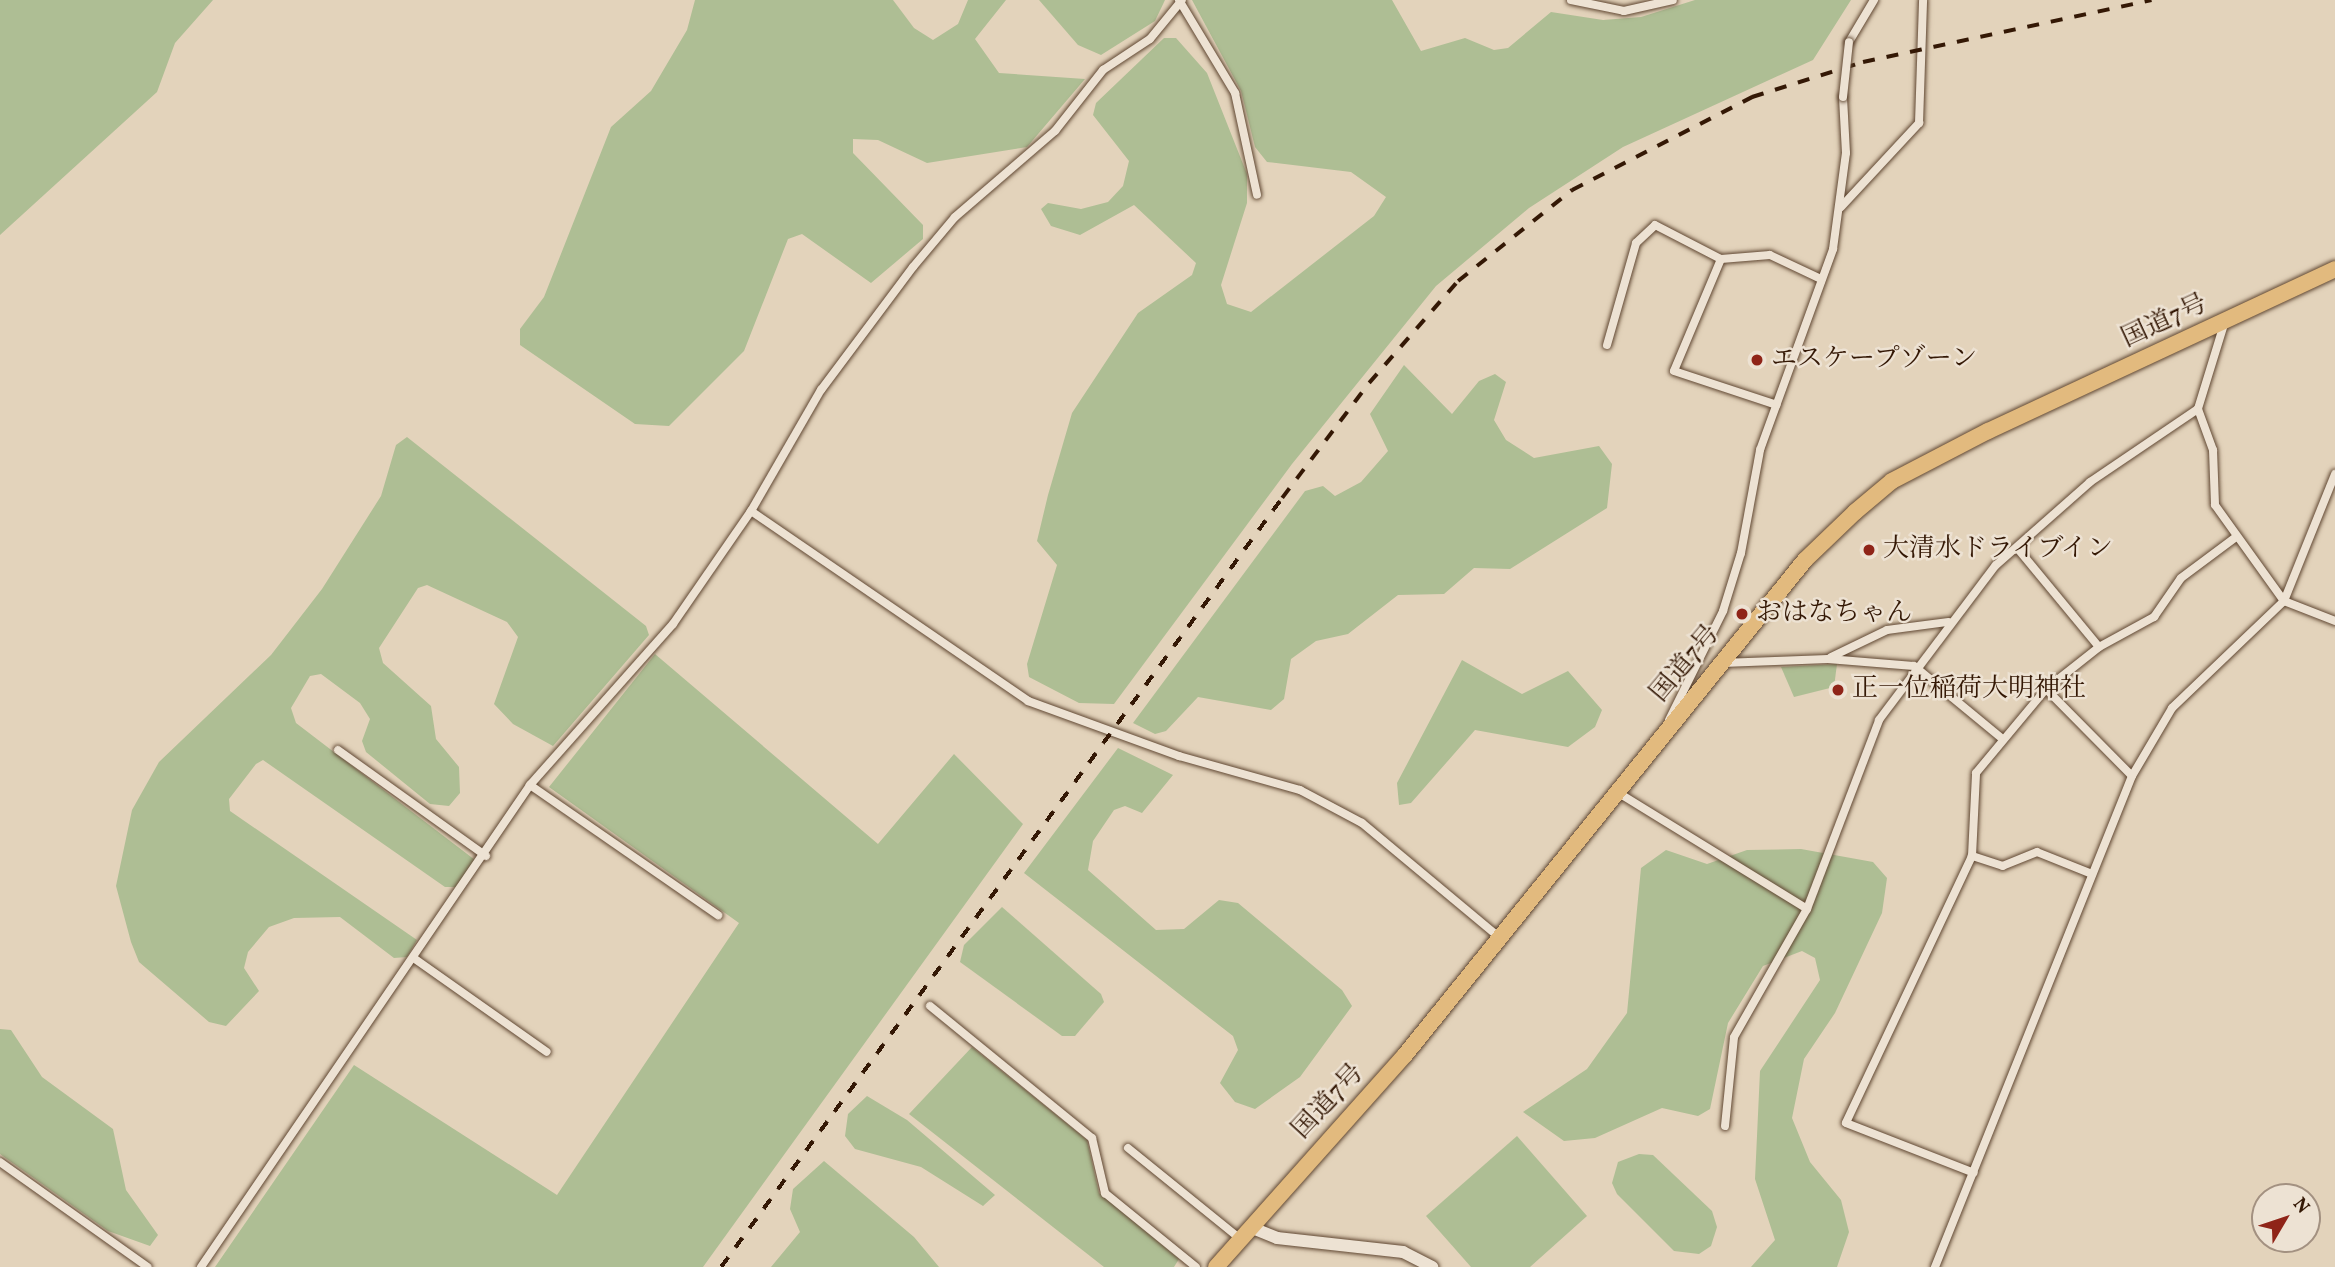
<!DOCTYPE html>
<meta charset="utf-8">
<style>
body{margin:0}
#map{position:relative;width:2335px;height:1267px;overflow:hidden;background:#e3d3bb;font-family:Vollkorn,"Noto Serif JP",serif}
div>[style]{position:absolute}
.green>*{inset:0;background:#aebe94}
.roads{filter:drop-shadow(0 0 2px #604732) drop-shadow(0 0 2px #604732)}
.street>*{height:8px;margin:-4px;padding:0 4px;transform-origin:4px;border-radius:4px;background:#ede2d3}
.secondary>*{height:12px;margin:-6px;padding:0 6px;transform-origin:6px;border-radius:6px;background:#ede2d3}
.highway>*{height:16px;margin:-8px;padding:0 8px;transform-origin:8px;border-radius:8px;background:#e2ba7e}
.rail>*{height:3.5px;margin-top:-1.75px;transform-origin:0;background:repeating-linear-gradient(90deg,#341805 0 12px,transparent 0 24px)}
.bridges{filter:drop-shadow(0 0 2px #604732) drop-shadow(0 0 2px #604732)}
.street-bridge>*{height:8px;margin:-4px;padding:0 4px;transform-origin:4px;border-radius:4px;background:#ede2d3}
.dots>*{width:19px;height:19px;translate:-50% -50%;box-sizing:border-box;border:4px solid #ede2d3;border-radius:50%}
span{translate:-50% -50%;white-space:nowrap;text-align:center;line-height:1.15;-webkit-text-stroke:5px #ede2d3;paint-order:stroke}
.street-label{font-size:26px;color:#341805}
.poi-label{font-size:26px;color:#341805}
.left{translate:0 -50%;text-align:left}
.north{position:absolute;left:2251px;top:1183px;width:70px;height:70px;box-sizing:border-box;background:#ede2d3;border:2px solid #a39181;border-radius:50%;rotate:51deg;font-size:19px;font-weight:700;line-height:28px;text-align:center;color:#341805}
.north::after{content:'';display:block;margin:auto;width:24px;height:32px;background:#8f2418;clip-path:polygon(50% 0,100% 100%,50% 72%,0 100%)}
</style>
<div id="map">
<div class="green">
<div style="clip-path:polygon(0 0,213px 0,175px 43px,157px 92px,0 235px)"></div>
<div style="clip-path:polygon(695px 0,893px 0,914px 28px,933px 40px,958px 24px,968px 0,1006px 0,975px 39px,999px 73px,1085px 79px,1027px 147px,927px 163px,878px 140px,853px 139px,853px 153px,923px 225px,923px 239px,871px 283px,802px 234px,788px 239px,744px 351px,669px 426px,635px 424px,520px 345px,520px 329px,544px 297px,611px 127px,651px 91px,687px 30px)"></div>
<div style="clip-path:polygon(1039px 0,1165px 0,1155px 21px,1101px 55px,1078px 45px)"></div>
<div style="clip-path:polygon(1192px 0,1392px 0,1421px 51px,1465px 38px,1494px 50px,1508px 48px,1551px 12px,1603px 20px,1641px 17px,1695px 0,1851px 0,1813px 60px,1623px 147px,1529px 208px,1436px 286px,1292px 464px,1114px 704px,1079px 703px,1029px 677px,1027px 664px,1057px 565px,1037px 541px,1048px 495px,1072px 413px,1138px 313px,1192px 275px,1196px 263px,1134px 205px,1080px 235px,1051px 226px,1041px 209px,1048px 203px,1081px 209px,1108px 202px,1123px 186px,1129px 161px,1093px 115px,1096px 103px,1164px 38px,1176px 38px,1207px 73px,1247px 174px,1247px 203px,1221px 285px,1227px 304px,1251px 312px,1374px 216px,1386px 197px,1351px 172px,1267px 162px,1255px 147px,1241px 91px)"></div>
<div style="clip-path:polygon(1404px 365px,1452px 414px,1479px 381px,1495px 374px,1506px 382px,1494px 420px,1506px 440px,1534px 458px,1599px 446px,1612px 464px,1607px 508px,1510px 569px,1474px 568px,1444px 594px,1398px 595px,1348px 634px,1316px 641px,1291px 659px,1284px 699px,1271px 710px,1198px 697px,1166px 731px,1155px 734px,1133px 723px,1305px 491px,1323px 486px,1335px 496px,1361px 482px,1388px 451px,1370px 414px)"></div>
<div style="clip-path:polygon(407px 437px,646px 626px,649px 635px,553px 746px,513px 724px,494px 704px,518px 637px,507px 622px,427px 585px,418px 588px,379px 648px,383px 663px,431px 706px,436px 739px,459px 767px,460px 793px,449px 806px,430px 804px,366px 752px,362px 741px,370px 719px,360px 703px,321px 674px,310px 676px,291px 708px,296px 723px,475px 860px,456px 887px,445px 887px,263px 760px,256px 764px,229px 799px,230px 811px,417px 940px,407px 957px,394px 958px,340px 917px,294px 918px,269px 927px,248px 952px,244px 968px,259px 991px,226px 1026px,209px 1022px,139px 962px,131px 942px,116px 886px,132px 810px,159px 762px,271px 655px,322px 589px,381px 496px,396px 445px)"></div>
<div style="clip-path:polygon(655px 654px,878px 844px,954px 754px,1023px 824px,703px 1267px,215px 1267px,354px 1065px,557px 1195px,739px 923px,549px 787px)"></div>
<div style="clip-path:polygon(1462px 660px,1522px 694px,1568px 671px,1602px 710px,1595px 727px,1568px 747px,1475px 730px,1411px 803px,1399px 805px,1397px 783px)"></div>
<div style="clip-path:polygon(1837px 664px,1834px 687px,1794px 697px,1781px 667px)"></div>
<div style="clip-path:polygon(1118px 748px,1173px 775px,1142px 813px,1125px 806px,1114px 810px,1093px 841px,1088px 870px,1156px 930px,1184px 929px,1219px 900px,1238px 903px,1342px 990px,1352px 1006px,1300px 1077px,1255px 1109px,1235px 1102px,1220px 1083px,1238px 1050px,1233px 1036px,1024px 873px)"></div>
<div style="clip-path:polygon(1801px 849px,1873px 862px,1887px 878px,1882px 913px,1835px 1013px,1804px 1059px,1792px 1118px,1810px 1162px,1841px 1200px,1849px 1232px,1837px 1267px,1751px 1267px,1775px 1240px,1755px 1179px,1760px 1071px,1820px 980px,1815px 958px,1802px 951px,1763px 966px,1728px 1023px,1710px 1109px,1698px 1116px,1662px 1108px,1595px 1138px,1564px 1141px,1523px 1112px,1587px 1069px,1627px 1013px,1641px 868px,1666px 850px,1707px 864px,1747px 850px)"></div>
<div style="clip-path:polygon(1002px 907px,1101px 994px,1104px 1002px,1075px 1036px,1062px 1036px,960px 962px,964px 945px)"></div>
<div style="clip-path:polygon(0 1029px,11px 1030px,42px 1077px,113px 1129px,126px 1190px,158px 1235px,150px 1246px,108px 1231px,0 1154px)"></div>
<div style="clip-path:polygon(972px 1047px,1087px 1140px,1099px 1193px,1179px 1259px,1174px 1267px,1104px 1267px,909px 1114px)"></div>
<div style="clip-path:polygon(867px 1096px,907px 1120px,995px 1195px,983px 1206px,921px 1167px,855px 1149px,845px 1136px,848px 1114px)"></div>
<div style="clip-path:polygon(1517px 1136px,1587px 1216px,1530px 1267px,1471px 1267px,1426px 1216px)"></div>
<div style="clip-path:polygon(1639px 1154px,1653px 1155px,1712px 1211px,1717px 1227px,1711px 1246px,1699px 1254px,1674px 1251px,1617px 1194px,1612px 1183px,1618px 1162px)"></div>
<div style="clip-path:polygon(824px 1161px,914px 1237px,939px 1267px,771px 1267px,800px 1232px,790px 1209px,793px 1189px)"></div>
</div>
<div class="roads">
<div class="street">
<div style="left:1179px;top:0;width:109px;rotate:58.9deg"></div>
<div style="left:1235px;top:93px;width:104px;rotate:77.8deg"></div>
<div style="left:1571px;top:0;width:54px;rotate:11.7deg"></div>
<div style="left:1624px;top:11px;width:50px;rotate:-12.7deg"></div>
<div style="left:1849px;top:42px;width:49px;rotate:-59.2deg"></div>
<div style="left:1841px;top:207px;width:115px;rotate:-47.1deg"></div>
<div style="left:1919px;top:123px;width:123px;rotate:-88.1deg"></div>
<div style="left:1721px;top:259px;width:121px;rotate:112.8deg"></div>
<div style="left:1674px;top:371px;width:108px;rotate:18.3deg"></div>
<div style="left:2225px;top:321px;width:92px;rotate:107.1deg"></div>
<div style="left:2198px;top:409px;width:44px;rotate:69.9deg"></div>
<div style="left:2213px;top:450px;width:55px;rotate:87.9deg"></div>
<div style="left:2215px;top:505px;width:118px;rotate:54.3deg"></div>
<div style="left:2284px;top:601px;width:55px;rotate:21.4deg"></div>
<div style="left:1607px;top:345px;width:106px;rotate:-74.1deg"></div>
<div style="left:1636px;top:243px;width:26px;rotate:-43deg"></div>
<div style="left:1655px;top:225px;width:74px;rotate:27.3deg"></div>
<div style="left:1721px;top:259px;width:49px;rotate:-4.7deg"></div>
<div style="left:1770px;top:255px;width:56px;rotate:25.2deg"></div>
<div style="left:751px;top:511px;width:336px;rotate:34.4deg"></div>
<div style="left:1028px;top:701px;width:161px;rotate:20deg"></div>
<div style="left:1179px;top:756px;width:126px;rotate:15.7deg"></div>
<div style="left:1300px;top:790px;width:70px;rotate:28deg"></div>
<div style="left:1362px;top:823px;width:180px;rotate:39.8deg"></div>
<div style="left:2018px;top:549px;width:127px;rotate:50.4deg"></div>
<div style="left:1831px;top:657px;width:62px;rotate:-25.7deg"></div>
<div style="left:1887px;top:630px;width:62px;rotate:-7.5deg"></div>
<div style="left:1722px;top:663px;width:106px;rotate:-2.2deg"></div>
<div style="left:1828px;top:659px;width:86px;rotate:4.7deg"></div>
<div style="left:1914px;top:666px;width:112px;rotate:39.5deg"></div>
<div style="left:2046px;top:689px;width:122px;rotate:45.3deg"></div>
<div style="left:1669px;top:720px;width:122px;rotate:-63.6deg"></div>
<div style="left:1723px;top:611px;width:61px;rotate:-72.8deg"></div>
<div style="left:1741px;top:553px;width:105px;rotate:-79.5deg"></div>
<div style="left:1760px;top:450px;width:214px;rotate:-70deg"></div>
<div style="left:1833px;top:249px;width:97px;rotate:-82.3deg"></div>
<div style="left:1846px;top:153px;width:56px;rotate:-93.1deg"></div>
<div style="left:338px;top:750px;width:182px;rotate:35.6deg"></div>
<div style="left:530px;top:785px;width:229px;rotate:34.7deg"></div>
<div style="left:1617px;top:792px;width:223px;rotate:31.6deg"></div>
<div style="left:1972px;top:856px;width:295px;rotate:115.3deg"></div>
<div style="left:1846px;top:1123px;width:137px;rotate:21.3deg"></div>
<div style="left:2092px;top:874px;width:59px;rotate:-158.2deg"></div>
<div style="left:2037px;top:852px;width:37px;rotate:158deg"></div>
<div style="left:2003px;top:866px;width:33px;rotate:-162deg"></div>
<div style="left:1972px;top:856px;width:83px;rotate:-87.2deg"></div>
<div style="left:1976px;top:773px;width:109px;rotate:-50.2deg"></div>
<div style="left:2046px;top:689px;width:68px;rotate:-38.4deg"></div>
<div style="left:2099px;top:647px;width:63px;rotate:-28.6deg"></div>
<div style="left:2154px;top:617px;width:47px;rotate:-55.3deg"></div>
<div style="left:2181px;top:578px;width:69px;rotate:-36.7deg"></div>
<div style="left:415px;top:959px;width:161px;rotate:35.2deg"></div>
<div style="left:930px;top:1006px;width:209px;rotate:39.2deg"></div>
<div style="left:1092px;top:1138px;width:57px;rotate:76.7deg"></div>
<div style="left:1105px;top:1193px;width:117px;rotate:39.1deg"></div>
<div style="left:1725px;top:1126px;width:89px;rotate:-84.2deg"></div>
<div style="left:1734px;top:1037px;width:147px;rotate:-60.3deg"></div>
<div style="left:1807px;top:909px;width:202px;rotate:-69.1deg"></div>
<div style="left:1879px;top:720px;width:194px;rotate:-53deg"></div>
<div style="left:1996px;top:565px;width:125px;rotate:-41.4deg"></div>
<div style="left:2090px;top:482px;width:130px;rotate:-34.1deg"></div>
<div style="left:1128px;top:1148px;width:143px;rotate:39deg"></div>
<div style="left:0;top:1162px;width:181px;rotate:35.4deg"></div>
<div style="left:201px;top:1267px;width:584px;rotate:-55.68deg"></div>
<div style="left:530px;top:785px;width:215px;rotate:-48.4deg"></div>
<div style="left:673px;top:624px;width:137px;rotate:-55.4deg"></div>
<div style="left:751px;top:511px;width:140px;rotate:-60deg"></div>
<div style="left:821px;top:390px;width:154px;rotate:-53.2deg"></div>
<div style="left:913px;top:267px;width:65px;rotate:-50deg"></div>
<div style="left:955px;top:217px;width:132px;rotate:-40.7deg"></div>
<div style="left:1055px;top:131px;width:78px;rotate:-51.8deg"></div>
<div style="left:1103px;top:70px;width:56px;rotate:-33.4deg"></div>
<div style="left:1150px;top:39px;width:50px;rotate:-50.6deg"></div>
<div style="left:1935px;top:1267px;width:529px;rotate:-68.14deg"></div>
<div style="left:2132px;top:776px;width:79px;rotate:-59.5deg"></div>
<div style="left:2172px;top:708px;width:155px;rotate:-43.7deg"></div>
<div style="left:2284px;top:601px;width:137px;rotate:-68.1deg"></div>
</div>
<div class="secondary">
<div style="left:1250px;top:1227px;width:29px;rotate:22deg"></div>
<div style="left:1277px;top:1238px;width:127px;rotate:6.3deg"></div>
<div style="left:1403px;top:1252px;width:33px;rotate:27deg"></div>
</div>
<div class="highway">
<div style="left:1216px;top:1267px;width:284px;rotate:-48.3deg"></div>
<div style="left:1405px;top:1055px;width:636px;rotate:-51.06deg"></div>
<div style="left:1805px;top:560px;width:69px;rotate:-43.8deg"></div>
<div style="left:1855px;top:512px;width:48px;rotate:-40deg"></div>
<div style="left:1892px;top:481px;width:108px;rotate:-27.5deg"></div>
<div style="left:1988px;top:431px;width:383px;rotate:-25deg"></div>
</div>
</div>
<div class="rail">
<div style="left:721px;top:1267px;width:952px;rotate:-53.89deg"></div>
<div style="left:1282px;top:498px;width:144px;rotate:-52.9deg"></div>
<div style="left:1369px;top:383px;width:135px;rotate:-48.9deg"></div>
<div style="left:1458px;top:281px;width:146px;rotate:-38.6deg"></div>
<div style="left:1572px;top:190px;width:203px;rotate:-27.3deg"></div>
<div style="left:1752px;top:97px;width:116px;rotate:-17.5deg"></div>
<div style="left:1863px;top:62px;width:295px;rotate:-12.1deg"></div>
</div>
<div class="bridges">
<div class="street-bridge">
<div style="left:1843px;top:97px;width:55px;rotate:-83.8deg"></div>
</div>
</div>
<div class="dots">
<div style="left:1757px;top:360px;background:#8f2418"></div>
<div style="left:1869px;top:550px;background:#8f2418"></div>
<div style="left:1742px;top:614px;background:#8f2418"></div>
<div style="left:1838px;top:690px;background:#8f2418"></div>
</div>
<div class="street-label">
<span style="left:2165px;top:322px;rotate:-25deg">国道7号</span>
<span style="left:1686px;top:664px;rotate:-50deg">国道7号</span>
<span style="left:1329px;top:1102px;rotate:-47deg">国道7号</span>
</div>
<div class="poi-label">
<span class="left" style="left:1771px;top:360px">エスケープゾーン</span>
<span class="left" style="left:1883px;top:550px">大清水ドライブイン</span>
<span class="left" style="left:1756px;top:614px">おはなちゃん</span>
<span class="left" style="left:1852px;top:690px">正一位稲荷大明神社</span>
</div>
<div class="north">N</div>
</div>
